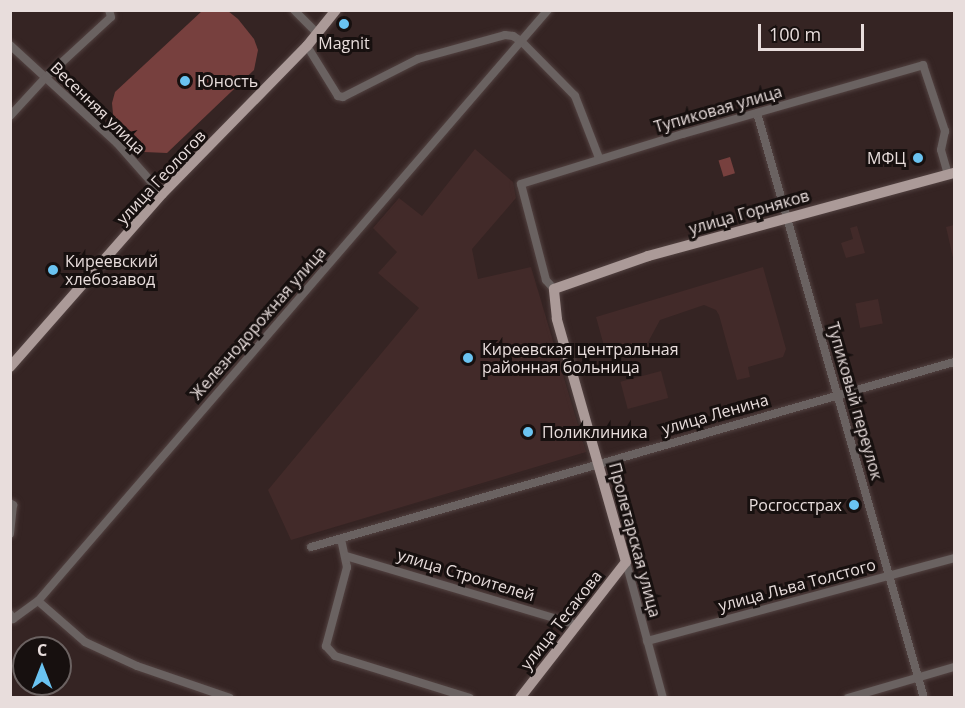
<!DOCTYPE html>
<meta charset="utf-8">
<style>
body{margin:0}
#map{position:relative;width:965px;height:708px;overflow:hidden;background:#352423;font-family:"Open Sans",sans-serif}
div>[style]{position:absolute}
.built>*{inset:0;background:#422a29;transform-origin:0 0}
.green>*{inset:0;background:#77403e;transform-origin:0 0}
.roads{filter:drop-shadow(0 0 2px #524241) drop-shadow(0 0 2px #524241)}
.minor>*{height:8px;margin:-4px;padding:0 4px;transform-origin:4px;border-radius:4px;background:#6a6261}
.major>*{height:10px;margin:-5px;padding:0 5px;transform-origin:5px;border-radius:5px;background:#ab9a98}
.dots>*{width:16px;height:16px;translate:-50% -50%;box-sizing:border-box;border:3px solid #17100f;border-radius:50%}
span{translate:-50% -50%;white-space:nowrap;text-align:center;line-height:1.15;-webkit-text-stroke:6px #17100f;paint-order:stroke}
.poi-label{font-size:16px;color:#e8dddc}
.left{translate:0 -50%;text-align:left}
.right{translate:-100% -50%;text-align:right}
.street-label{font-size:16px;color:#e8dddc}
.frame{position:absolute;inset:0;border:12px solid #e8dddc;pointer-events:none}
.north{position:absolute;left:12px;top:636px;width:60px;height:60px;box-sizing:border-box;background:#17100f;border:2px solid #6b6261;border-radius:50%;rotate:0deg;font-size:16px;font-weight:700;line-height:24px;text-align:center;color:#e8dddc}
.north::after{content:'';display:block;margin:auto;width:21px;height:27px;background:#6ac3f1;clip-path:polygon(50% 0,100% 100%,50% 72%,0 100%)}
.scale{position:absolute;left:758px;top:24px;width:106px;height:27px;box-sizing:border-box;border:3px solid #e8dddc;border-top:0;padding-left:8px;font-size:18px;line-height:21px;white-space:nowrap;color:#e8dddc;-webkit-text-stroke:4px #17100f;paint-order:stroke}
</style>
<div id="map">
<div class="built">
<div style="clip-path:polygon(475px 149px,513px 182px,516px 198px,472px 249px,478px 279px,531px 267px,586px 452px,291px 540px,268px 490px,419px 308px,378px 273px,397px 252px,373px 228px,399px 198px,422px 216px)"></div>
<div style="clip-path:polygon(954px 225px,954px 262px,946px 227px)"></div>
<div style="clip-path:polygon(857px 226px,865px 253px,846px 258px,841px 243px,853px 239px,850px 228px)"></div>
<div style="clip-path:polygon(763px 267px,786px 349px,783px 357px,748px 367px,750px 377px,737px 380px,719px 315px,716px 310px,704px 305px,660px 320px,646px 346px,607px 357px,596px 317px)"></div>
<div style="left:878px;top:299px;width:25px;height:23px;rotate:79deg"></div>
<div style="left:661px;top:371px;width:28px;height:42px;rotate:75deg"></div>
</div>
<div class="green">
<div style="clip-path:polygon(202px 11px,228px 11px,238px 19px,254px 39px,258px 50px,254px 70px,167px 153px,144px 152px,124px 138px,114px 125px,112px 103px,115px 92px)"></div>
<div style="left:730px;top:157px;width:17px;height:12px;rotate:73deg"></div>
</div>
<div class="roads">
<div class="minor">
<div style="left:294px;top:10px;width:33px;rotate:45deg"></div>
<div style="left:10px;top:45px;width:145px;rotate:42.5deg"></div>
<div style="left:117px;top:143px;width:68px;rotate:48.6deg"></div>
<div style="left:307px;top:46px;width:59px;rotate:58.2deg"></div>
<div style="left:338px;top:96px;width:5px;rotate:11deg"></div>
<div style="left:343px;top:97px;width:84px;rotate:-26.9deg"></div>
<div style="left:418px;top:59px;width:90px;rotate:-15.4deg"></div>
<div style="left:505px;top:35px;width:8px;rotate:7deg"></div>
<div style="left:513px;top:36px;width:9px;rotate:32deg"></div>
<div style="left:521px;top:41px;width:77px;rotate:45.5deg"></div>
<div style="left:575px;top:96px;width:66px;rotate:68.8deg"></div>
<div style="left:757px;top:113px;width:608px;rotate:74.07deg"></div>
<div style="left:10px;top:116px;width:53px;rotate:-47.3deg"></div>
<div style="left:46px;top:77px;width:88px;rotate:-42.7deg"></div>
<div style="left:111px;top:17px;width:7px;rotate:-106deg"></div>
<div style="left:554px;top:289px;width:12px;rotate:-132deg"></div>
<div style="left:546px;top:280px;width:99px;rotate:-104.6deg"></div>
<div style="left:521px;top:184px;width:170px;rotate:-17.2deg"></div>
<div style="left:683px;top:134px;width:250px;rotate:-16deg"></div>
<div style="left:923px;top:65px;width:70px;rotate:71.6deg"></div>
<div style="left:945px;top:131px;width:19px;rotate:102deg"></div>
<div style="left:941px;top:150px;width:25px;rotate:74deg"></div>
<div style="left:10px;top:503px;width:4px;rotate:34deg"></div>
<div style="left:13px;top:505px;width:29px;rotate:96deg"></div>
<div style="left:341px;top:539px;width:29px;rotate:78deg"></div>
<div style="left:347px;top:567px;width:82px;rotate:104.9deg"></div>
<div style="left:326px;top:646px;width:13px;rotate:48deg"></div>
<div style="left:335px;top:656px;width:141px;rotate:17.3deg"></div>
<div style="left:311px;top:547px;width:669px;rotate:-16.05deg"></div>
<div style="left:346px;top:556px;width:241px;rotate:16.6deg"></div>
<div style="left:626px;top:562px;width:141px;rotate:74.8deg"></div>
<div style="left:38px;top:601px;width:62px;rotate:41.1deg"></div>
<div style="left:85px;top:642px;width:57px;rotate:24.8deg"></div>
<div style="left:137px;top:666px;width:98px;rotate:19deg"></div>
<div style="left:10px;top:614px;width:6px;rotate:59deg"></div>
<div style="left:13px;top:619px;width:31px;rotate:-36deg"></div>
<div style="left:38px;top:601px;width:781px;rotate:-49.21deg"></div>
<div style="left:647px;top:641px;width:318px;rotate:-15.1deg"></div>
<div style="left:848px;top:698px;width:110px;rotate:-16.3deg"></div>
</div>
<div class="major">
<div style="left:10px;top:367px;width:230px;rotate:-48.7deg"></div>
<div style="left:162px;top:194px;width:207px;rotate:-45.6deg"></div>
<div style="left:307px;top:46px;width:46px;rotate:-51.1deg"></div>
<div style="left:520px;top:698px;width:172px;rotate:-52.1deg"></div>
<div style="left:626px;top:562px;width:253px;rotate:-105.9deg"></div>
<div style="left:557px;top:319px;width:30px;rotate:-96deg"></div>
<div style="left:554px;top:289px;width:100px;rotate:-19.3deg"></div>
<div style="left:648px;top:256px;width:317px;rotate:-15.2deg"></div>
</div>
</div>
<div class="dots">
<div style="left:344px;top:24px;background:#6ac3f1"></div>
<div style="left:185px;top:81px;background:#6ac3f1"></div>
<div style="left:918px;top:158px;background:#6ac3f1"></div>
<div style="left:53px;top:270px;background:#6ac3f1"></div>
<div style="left:468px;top:358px;background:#6ac3f1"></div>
<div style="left:528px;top:432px;background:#6ac3f1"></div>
<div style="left:854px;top:505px;background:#6ac3f1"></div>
</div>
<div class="poi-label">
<span style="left:344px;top:43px">Magnit</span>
<span class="left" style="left:197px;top:81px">Юность</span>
<span class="right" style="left:906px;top:158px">МФЦ</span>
<span class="left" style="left:65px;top:270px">Киреевский<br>хлебозавод</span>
<span class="left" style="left:482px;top:358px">Киреевская центральная<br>районная больница</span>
<span class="left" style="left:542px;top:432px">Поликлиника</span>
<span class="right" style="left:842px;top:505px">Росгосстрах</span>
</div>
<div class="street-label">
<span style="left:98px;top:108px;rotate:44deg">Весенняя улица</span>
<span style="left:718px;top:109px;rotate:-16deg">Тупиковая улица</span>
<span style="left:161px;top:177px;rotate:-47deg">улица Геологов</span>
<span style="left:749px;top:212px;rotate:-16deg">улица Горняков</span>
<span style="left:258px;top:323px;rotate:-49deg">Железнодорожная улица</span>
<span style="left:855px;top:401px;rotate:74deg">Тупиковый переулок</span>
<span style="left:715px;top:414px;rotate:-16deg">улица Ленина</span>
<span style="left:635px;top:540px;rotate:75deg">Пролетарская улица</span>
<span style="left:466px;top:575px;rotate:17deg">улица Строителей</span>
<span style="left:797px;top:585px;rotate:-15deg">улица Льва Толстого</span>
<span style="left:561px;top:620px;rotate:-52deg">улица Тесакова</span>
</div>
<div class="frame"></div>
<div class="north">С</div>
<div class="scale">100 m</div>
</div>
